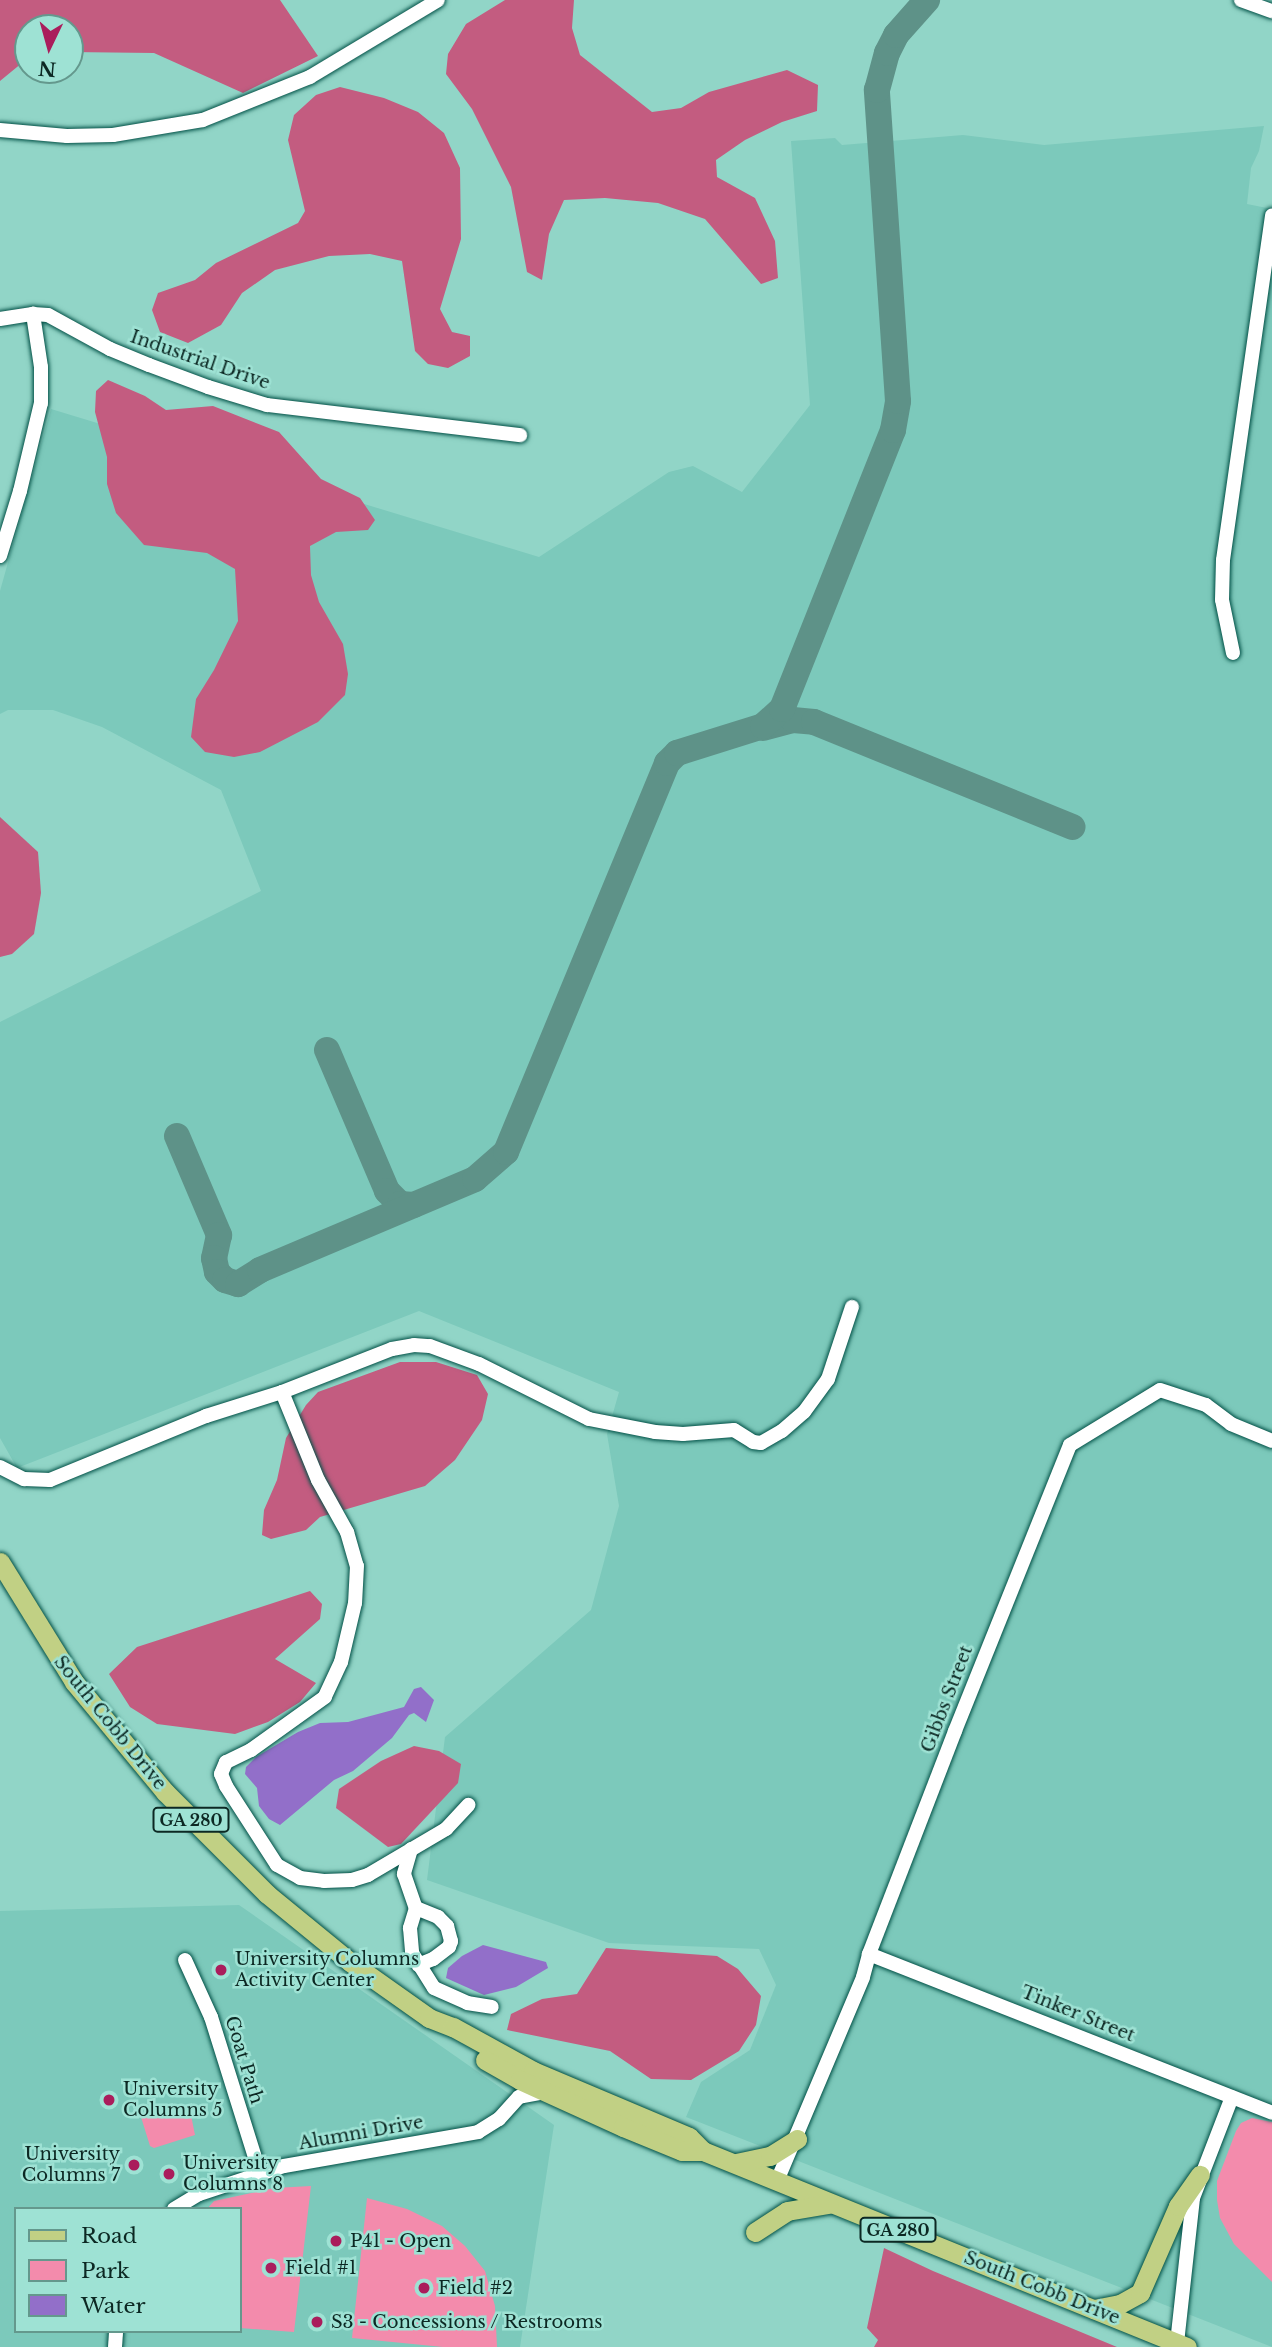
<!DOCTYPE html>
<style>
body{margin:0}
#map{position:relative;width:1272px;height:2347px;overflow:hidden;background:#91d5c7;font-family:"Libre Baskerville",serif}
div>[style]{position:absolute}
.built>*{inset:0;background:#7cc9bb}
.green>*{inset:0;background:#f38bac}
.forest>*{inset:0;background:#c35c80}
.water>*{inset:0;background:#926fc9}
.taxiway>*{height:26px;margin:-13px;padding:0 13px;transform-origin:13px;border-radius:13px;background:#5e9288}
.roads{filter:drop-shadow(0 0 2px #005046) drop-shadow(0 0 2px #005046)}
.minor>*{height:14px;margin:-7px;padding:0 7px;transform-origin:7px;border-radius:7px;background:#fff}
.major>*{height:19px;margin:-9.5px;padding:0 9.5px;transform-origin:9.5px;border-radius:9.5px;background:#c1d084}
.dots>*{width:19px;height:19px;translate:-50% -50%;box-sizing:border-box;border:4px solid #9ee2d4;border-radius:50%}
span{translate:-50% -50%;white-space:nowrap;text-align:center;line-height:1.15;-webkit-text-stroke:5px #9ee2d4;paint-order:stroke}
.shield-label span{padding:2px 5px;background:#9ee2d4;border:2px solid;border-radius:5px;-webkit-text-stroke-width:0}
.shield-label{font-size:16px;color:#0c2823;font-weight:700}
.street-label{font-size:18px;color:#0c2823}
.poi-label{font-size:18px;color:#0c2823}
.left{translate:0 -50%;text-align:left}
.right{translate:-100% -50%;text-align:right}
.legend{position:absolute;left:14px;top:2207px;width:228px;height:126px;box-sizing:border-box;background:#9ee2d4;border:2px solid #64988d;margin:0;padding:9px 12px;list-style:none;font-size:21px;color:#0c2823}
.legend li{display:flex;align-items:center;gap:14px;height:35px}
.legend b{width:35px;border:2px solid #64988d}
.north{position:absolute;left:14px;top:14px;width:70px;height:70px;box-sizing:border-box;background:#9ee2d4;border:2px solid #64988d;border-radius:50%;rotate:185deg;font-size:19px;font-weight:700;line-height:28px;text-align:center;color:#0c2823}
.north::after{content:'';display:block;margin:auto;width:24px;height:32px;background:#aa1d5c;clip-path:polygon(50% 0,100% 100%,50% 72%,0 100%)}
</style>
<div id="map">
<div class="built">
<div style="clip-path:polygon(1264px 126px,1259px 151px,1251px 168px,1247px 204px,1272px 209px,1272px 2347px,686px 2117px,701px 2082px,750px 2050px,776px 1985px,759px 1949px,609px 1943px,427px 1880px,445px 1737px,591px 1610px,619px 1506px,607px 1434px,619px 1392px,419px 1311px,17px 1468px,0 1438px,0 1022px,261px 891px,221px 790px,102px 727px,53px 710px,8px 710px,0 714px,0 591px,51px 409px,539px 557px,669px 472px,693px 466px,742px 492px,810px 405px,791px 141px,835px 138px,842px 145px,963px 135px,1044px 145px)"></div>
<div style="clip-path:polygon(evenodd,239px 1905px,554px 2125px,520px 2347px,0 2347px,0 1911px,239px 1905px,16px 2209px,240px 2209px,240px 2331px,16px 2331px,16px 2209px)"></div>
</div>
<div class="green">
<div style="clip-path:polygon(191px 2115px,195px 2135px,154px 2148px,150px 2146px,141px 2117px,169px 2118px)"></div>
<div style="clip-path:polygon(1252px 2118px,1272px 2122px,1272px 2282px,1234px 2244px,1220px 2218px,1217px 2200px,1217px 2181px,1236px 2131px,1241px 2123px)"></div>
<div style="clip-path:polygon(311px 2186px,294px 2332px,240px 2328px,240px 2209px,207px 2209px,214px 2201px,274px 2188px)"></div>
<div style="clip-path:polygon(367px 2198px,407px 2209px,442px 2226px,465px 2246px,485px 2271px,495px 2306px,497px 2347px,443px 2347px,352px 2338px)"></div>
</div>
<div class="forest">
<div style="clip-path:polygon(0 0,280px 0,318px 56px,243px 93px,154px 53px,70px 52px,70px 28px,28px 28px,28px 58px,0 81px)"></div>
<div style="clip-path:polygon(505px 0,574px 0,572px 28px,580px 55px,652px 112px,681px 108px,709px 92px,787px 70px,818px 85px,817px 111px,782px 122px,745px 140px,716px 160px,717px 177px,755px 198px,775px 241px,778px 278px,761px 284px,705px 219px,658px 203px,605px 198px,564px 200px,549px 234px,542px 280px,527px 272px,511px 187px,472px 109px,446px 74px,448px 54px,466px 24px)"></div>
<div style="clip-path:polygon(340px 87px,384px 98px,418px 112px,444px 133px,460px 168px,461px 239px,440px 309px,452px 332px,470px 336px,470px 356px,448px 368px,428px 364px,415px 351px,402px 261px,370px 254px,329px 256px,275px 270px,242px 293px,221px 325px,188px 343px,160px 332px,152px 310px,158px 293px,195px 280px,216px 263px,298px 223px,305px 211px,288px 140px,294px 115px,316px 95px)"></div>
<div style="clip-path:polygon(108px 380px,145px 396px,166px 410px,213px 406px,279px 432px,321px 479px,360px 498px,375px 520px,368px 530px,336px 532px,310px 546px,311px 575px,319px 602px,343px 644px,348px 674px,345px 695px,318px 722px,260px 752px,234px 757px,205px 752px,191px 737px,196px 699px,214px 670px,238px 621px,235px 569px,207px 553px,144px 545px,116px 513px,107px 484px,107px 457px,95px 412px,96px 391px)"></div>
<div style="clip-path:polygon(0 817px,38px 852px,41px 893px,34px 934px,12px 954px,0 957px)"></div>
<div style="clip-path:polygon(400px 1362px,436px 1362px,477px 1375px,488px 1394px,482px 1420px,455px 1460px,425px 1486px,320px 1517px,306px 1530px,271px 1539px,262px 1535px,264px 1510px,277px 1480px,286px 1438px,306px 1405px,318px 1392px)"></div>
<div style="clip-path:polygon(310px 1591px,322px 1604px,320px 1619px,275px 1659px,316px 1683px,300px 1702px,268px 1722px,235px 1734px,157px 1724px,130px 1707px,109px 1674px,137px 1647px)"></div>
<div style="clip-path:polygon(414px 1746px,439px 1751px,461px 1764px,458px 1783px,401px 1844px,388px 1847px,336px 1808px,339px 1789px,381px 1761px)"></div>
<div style="clip-path:polygon(606px 1948px,717px 1956px,738px 1969px,761px 1996px,756px 2025px,739px 2051px,691px 2080px,651px 2079px,610px 2051px,507px 2030px,511px 2014px,542px 1999px,577px 1994px)"></div>
<div style="clip-path:polygon(884px 2248px,933px 2271px,1117px 2347px,874px 2347px,878px 2340px,867px 2328px)"></div>
</div>
<div class="water">
<div style="clip-path:polygon(421px 1687px,434px 1700px,426px 1722px,414px 1713px,409px 1715px,392px 1738px,353px 1771px,334px 1780px,280px 1825px,269px 1819px,259px 1806px,257px 1788px,245px 1774px,246px 1767px,256px 1757px,298px 1732px,320px 1723px,348px 1722px,404px 1707px,414px 1689px)"></div>
<div style="clip-path:polygon(483px 1945px,546px 1962px,548px 1968px,516px 1987px,484px 1995px,446px 1978px,448px 1968px,462px 1956px)"></div>
</div>
<div class="taxiway">
<div style="left:763px;top:728px;width:31px;rotate:-15deg"></div>
<div style="left:793px;top:720px;width:21px;rotate:5deg"></div>
<div style="left:814px;top:722px;width:279px;rotate:22.1deg"></div>
<div style="left:327px;top:1050px;width:153px;rotate:66.9deg"></div>
<div style="left:387px;top:1191px;width:18px;rotate:45deg"></div>
<div style="left:400px;top:1204px;width:14px;rotate:4deg"></div>
<div style="left:177px;top:1136px;width:108px;rotate:67deg"></div>
<div style="left:219px;top:1235px;width:24px;rotate:102deg"></div>
<div style="left:214px;top:1258px;width:14px;rotate:78deg"></div>
<div style="left:217px;top:1272px;width:11px;rotate:45deg"></div>
<div style="left:225px;top:1280px;width:14px;rotate:17deg"></div>
<div style="left:238px;top:1284px;width:26px;rotate:-32deg"></div>
<div style="left:260px;top:1270px;width:233px;rotate:-22.9deg"></div>
<div style="left:475px;top:1179px;width:41px;rotate:-41.1deg"></div>
<div style="left:506px;top:1152px;width:421px;rotate:-67.5deg"></div>
<div style="left:667px;top:763px;width:14px;rotate:-45deg"></div>
<div style="left:677px;top:753px;width:90px;rotate:-17.4deg"></div>
<div style="left:763px;top:726px;width:25px;rotate:-42deg"></div>
<div style="left:782px;top:709px;width:300px;rotate:-68.3deg"></div>
<div style="left:893px;top:430px;width:29px;rotate:-80deg"></div>
<div style="left:898px;top:401px;width:312px;rotate:-93.9deg"></div>
<div style="left:877px;top:90px;width:38px;rotate:-75deg"></div>
<div style="left:887px;top:53px;width:20px;rotate:-63deg"></div>
<div style="left:896px;top:35px;width:47px;rotate:-48.5deg"></div>
</div>
<div class="roads">
<div class="minor">
<div style="left:1241px;top:0;width:33px;rotate:20deg"></div>
<div style="left:0;top:130px;width:67px;rotate:5.1deg"></div>
<div style="left:67px;top:136px;width:46px;rotate:-1.2deg"></div>
<div style="left:113px;top:135px;width:91px;rotate:-9.5deg"></div>
<div style="left:203px;top:120px;width:115px;rotate:-21.9deg"></div>
<div style="left:310px;top:77px;width:149px;rotate:-31deg"></div>
<div style="left:0;top:319px;width:33px;rotate:-9deg"></div>
<div style="left:33px;top:314px;width:15px;rotate:4deg"></div>
<div style="left:48px;top:315px;width:71px;rotate:28.7deg"></div>
<div style="left:110px;top:349px;width:42px;rotate:22.3deg"></div>
<div style="left:149px;top:365px;width:63px;rotate:20.4deg"></div>
<div style="left:208px;top:387px;width:62px;rotate:17deg"></div>
<div style="left:267px;top:405px;width:255px;rotate:6.8deg"></div>
<div style="left:0;top:556px;width:68px;rotate:-72.9deg"></div>
<div style="left:20px;top:491px;width:90px;rotate:-76.6deg"></div>
<div style="left:41px;top:403px;width:36px;rotate:-90deg"></div>
<div style="left:41px;top:367px;width:54px;rotate:-98.6deg"></div>
<div style="left:1233px;top:653px;width:54px;rotate:-101.7deg"></div>
<div style="left:1222px;top:600px;width:40px;rotate:-88.6deg"></div>
<div style="left:1223px;top:560px;width:348px;rotate:-81.9deg"></div>
<div style="left:282px;top:1392px;width:95px;rotate:67.8deg"></div>
<div style="left:318px;top:1480px;width:60px;rotate:60.9deg"></div>
<div style="left:347px;top:1532px;width:35px;rotate:74deg"></div>
<div style="left:357px;top:1566px;width:37px;rotate:93deg"></div>
<div style="left:355px;top:1603px;width:61px;rotate:103.3deg"></div>
<div style="left:341px;top:1662px;width:38px;rotate:115deg"></div>
<div style="left:325px;top:1697px;width:91px;rotate:144.4deg"></div>
<div style="left:251px;top:1750px;width:28px;rotate:154deg"></div>
<div style="left:226px;top:1762px;width:13px;rotate:113deg"></div>
<div style="left:221px;top:1774px;width:13px;rotate:67deg"></div>
<div style="left:226px;top:1786px;width:94px;rotate:57.2deg"></div>
<div style="left:277px;top:1865px;width:26px;rotate:29deg"></div>
<div style="left:300px;top:1878px;width:24px;rotate:7deg"></div>
<div style="left:324px;top:1881px;width:28px;rotate:-2deg"></div>
<div style="left:352px;top:1880px;width:17px;rotate:-17deg"></div>
<div style="left:368px;top:1875px;width:91px;rotate:-30.5deg"></div>
<div style="left:446px;top:1829px;width:33px;rotate:-47deg"></div>
<div style="left:0;top:1467px;width:27px;rotate:27deg"></div>
<div style="left:24px;top:1479px;width:26px;rotate:2deg"></div>
<div style="left:50px;top:1480px;width:169px;rotate:-22.3deg"></div>
<div style="left:206px;top:1416px;width:80px;rotate:-17.5deg"></div>
<div style="left:282px;top:1392px;width:118px;rotate:-21.4deg"></div>
<div style="left:392px;top:1349px;width:22px;rotate:-10deg"></div>
<div style="left:414px;top:1345px;width:16px;rotate:4deg"></div>
<div style="left:430px;top:1346px;width:52px;rotate:20.2deg"></div>
<div style="left:479px;top:1364px;width:123px;rotate:26.6deg"></div>
<div style="left:589px;top:1419px;width:67px;rotate:11.1deg"></div>
<div style="left:655px;top:1432px;width:28px;rotate:4deg"></div>
<div style="left:683px;top:1434px;width:51px;rotate:-4.5deg"></div>
<div style="left:734px;top:1430px;width:22px;rotate:32deg"></div>
<div style="left:753px;top:1442px;width:8px;rotate:7deg"></div>
<div style="left:761px;top:1443px;width:24px;rotate:-30deg"></div>
<div style="left:782px;top:1431px;width:29px;rotate:-41deg"></div>
<div style="left:804px;top:1412px;width:41px;rotate:-54deg"></div>
<div style="left:828px;top:1379px;width:76px;rotate:-71.6deg"></div>
<div style="left:411px;top:1849px;width:26px;rotate:106deg"></div>
<div style="left:404px;top:1874px;width:36px;rotate:71deg"></div>
<div style="left:416px;top:1908px;width:24px;rotate:22deg"></div>
<div style="left:438px;top:1917px;width:13px;rotate:45deg"></div>
<div style="left:447px;top:1926px;width:16px;rotate:75deg"></div>
<div style="left:451px;top:1941px;width:6px;rotate:108deg"></div>
<div style="left:449px;top:1947px;width:20px;rotate:143deg"></div>
<div style="left:433px;top:1959px;width:16px;rotate:158deg"></div>
<div style="left:416px;top:1908px;width:21px;rotate:107deg"></div>
<div style="left:410px;top:1928px;width:25px;rotate:85deg"></div>
<div style="left:412px;top:1953px;width:41px;rotate:57.8deg"></div>
<div style="left:434px;top:1988px;width:36px;rotate:24deg"></div>
<div style="left:467px;top:2003px;width:25px;rotate:9deg"></div>
<div style="left:869px;top:1954px;width:433px;rotate:21.5deg"></div>
<div style="left:185px;top:1960px;width:63px;rotate:65.5deg"></div>
<div style="left:211px;top:2017px;width:164px;rotate:72.6deg"></div>
<div style="left:777px;top:2181px;width:221px;rotate:-67.1deg"></div>
<div style="left:863px;top:1977px;width:24px;rotate:-75deg"></div>
<div style="left:869px;top:1954px;width:239px;rotate:-68.9deg"></div>
<div style="left:955px;top:1731px;width:308px;rotate:-68.1deg"></div>
<div style="left:1070px;top:1445px;width:105px;rotate:-31.4deg"></div>
<div style="left:1160px;top:1390px;width:48px;rotate:18.1deg"></div>
<div style="left:1206px;top:1405px;width:31px;rotate:37deg"></div>
<div style="left:1231px;top:1424px;width:44px;rotate:22.5deg"></div>
<div style="left:174px;top:2209px;width:29px;rotate:-31deg"></div>
<div style="left:199px;top:2194px;width:89px;rotate:-18.2deg"></div>
<div style="left:284px;top:2166px;width:197px;rotate:-9.9deg"></div>
<div style="left:478px;top:2132px;width:25px;rotate:-32deg"></div>
<div style="left:499px;top:2119px;width:30px;rotate:-48deg"></div>
<div style="left:519px;top:2097px;width:26px;rotate:-11deg"></div>
<div style="left:1177px;top:2343px;width:146px;rotate:-83.7deg"></div>
<div style="left:1193px;top:2198px;width:108px;rotate:-68.9deg"></div>
<div style="left:115px;top:2347px;width:16px;rotate:-86deg"></div>
</div>
<div class="major">
<div style="left:0;top:1562px;width:141px;rotate:58.3deg"></div>
<div style="left:74px;top:1682px;width:143px;rotate:50.4deg"></div>
<div style="left:165px;top:1792px;width:144px;rotate:45deg"></div>
<div style="left:267px;top:1894px;width:107px;rotate:39.3deg"></div>
<div style="left:350px;top:1962px;width:97px;rotate:35.3deg"></div>
<div style="left:429px;top:2018px;width:26px;rotate:21deg"></div>
<div style="left:453px;top:2027px;width:91px;rotate:28.8deg"></div>
<div style="left:533px;top:2071px;width:169px;rotate:22.9deg"></div>
<div style="left:689px;top:2137px;width:20px;rotate:45deg"></div>
<div style="left:703px;top:2151px;width:522px;rotate:22.05deg"></div>
<div style="left:485px;top:2060px;width:40px;rotate:29.7deg"></div>
<div style="left:520px;top:2080px;width:113px;rotate:24.5deg"></div>
<div style="left:623px;top:2127px;width:64px;rotate:22.1deg"></div>
<div style="left:682px;top:2151px;width:21px"></div>
<div style="left:736px;top:2163px;width:35px;rotate:-12deg"></div>
<div style="left:770px;top:2156px;width:32px;rotate:-32deg"></div>
<div style="left:755px;top:2232px;width:38px;rotate:-33deg"></div>
<div style="left:787px;top:2211px;width:42px;rotate:-9.7deg"></div>
<div style="left:1094px;top:2309px;width:26px;rotate:-11deg"></div>
<div style="left:1120px;top:2304px;width:23px;rotate:-29deg"></div>
<div style="left:1140px;top:2293px;width:95px;rotate:-66.4deg"></div>
<div style="left:1178px;top:2206px;width:38px;rotate:-55deg"></div>
</div>
</div>
<div class="dots">
<div style="left:221px;top:1970px;background:#aa1d5c"></div>
<div style="left:109px;top:2100px;background:#aa1d5c"></div>
<div style="left:134px;top:2165px;background:#aa1d5c"></div>
<div style="left:169px;top:2174px;background:#aa1d5c"></div>
<div style="left:336px;top:2241px;background:#aa1d5c"></div>
<div style="left:271px;top:2268px;background:#aa1d5c"></div>
<div style="left:424px;top:2288px;background:#aa1d5c"></div>
<div style="left:317px;top:2322px;background:#aa1d5c"></div>
</div>
<div class="shield-label">
<span style="left:191px;top:1820px">GA 280</span>
<span style="left:898px;top:2230px">GA 280</span>
</div>
<div class="street-label">
<span style="left:200px;top:360px;rotate:19deg">Industrial Drive</span>
<span style="left:947px;top:1699px;rotate:-69deg">Gibbs Street</span>
<span style="left:110px;top:1723px;rotate:51deg">South Cobb Drive</span>
<span style="left:1078px;top:2014px;rotate:22deg">Tinker Street</span>
<span style="left:244px;top:2060px;rotate:73deg">Goat Path</span>
<span style="left:361px;top:2133px;rotate:-10deg">Alumni Drive</span>
<span style="left:1042px;top:2288px;rotate:22deg">South Cobb Drive</span>
</div>
<div class="poi-label">
<span class="left" style="left:235px;top:1970px">University Columns<br>Activity Center</span>
<span class="left" style="left:123px;top:2100px">University<br>Columns 5</span>
<span class="right" style="left:120px;top:2165px">University<br>Columns 7</span>
<span class="left" style="left:183px;top:2174px">University<br>Columns 8</span>
<span class="left" style="left:350px;top:2241px">P41 - Open</span>
<span class="left" style="left:285px;top:2268px">Field #1</span>
<span class="left" style="left:438px;top:2288px">Field #2</span>
<span class="left" style="left:331px;top:2322px">S3 - Concessions / Restrooms</span>
</div>
<ul class="legend">
<li><b style="height:9px;background:#c1d084"></b>Road</li>
<li><b style="height:19px;background:#f38bac"></b>Park</li>
<li><b style="height:19px;background:#926fc9"></b>Water</li>
</ul>
<div class="north">N</div>
</div>
